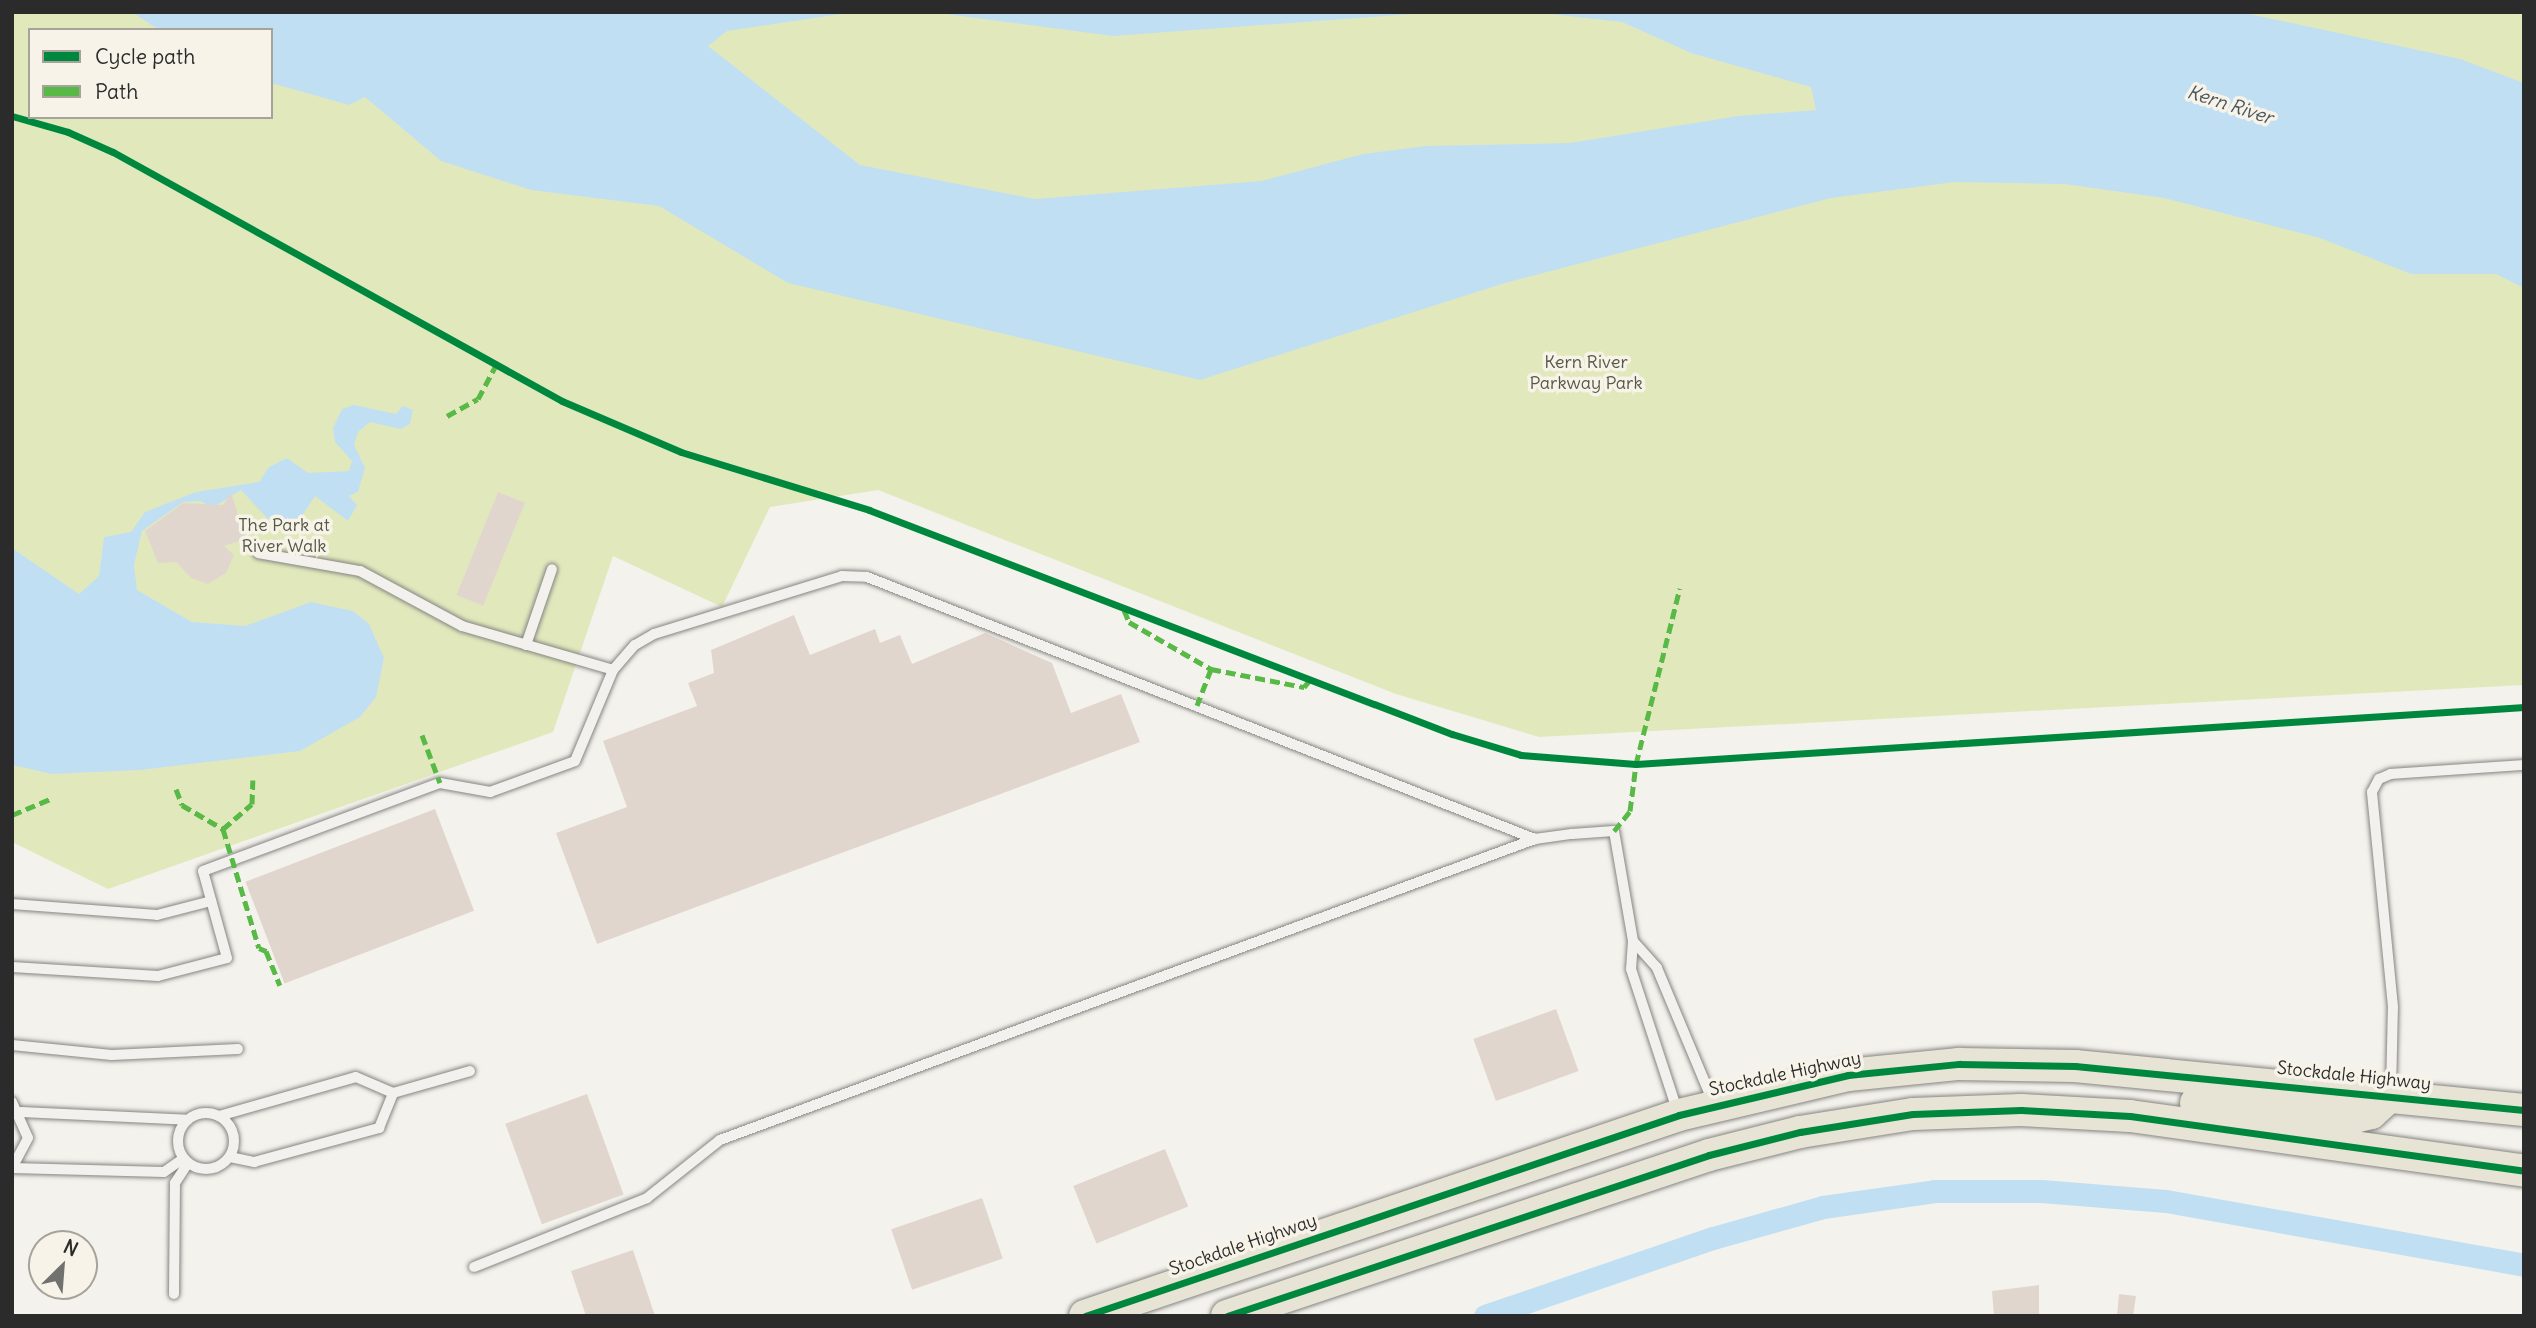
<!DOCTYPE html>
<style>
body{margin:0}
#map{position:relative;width:2536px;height:1328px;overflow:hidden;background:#f4f2ec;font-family:Delius,sans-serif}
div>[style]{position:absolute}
.green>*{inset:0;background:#e1e9bc}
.water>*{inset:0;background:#c0dff3}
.canal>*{height:23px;margin:-11.5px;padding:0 11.5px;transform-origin:11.5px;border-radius:11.5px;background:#c0dff3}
.building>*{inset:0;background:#e1d6ce;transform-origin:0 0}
.roads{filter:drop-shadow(0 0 2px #858582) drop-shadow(0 0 2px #858582)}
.service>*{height:10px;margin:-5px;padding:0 5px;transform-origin:5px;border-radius:5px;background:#f2f1ed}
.service>.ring{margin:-5px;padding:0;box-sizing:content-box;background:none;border:10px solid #f2f1ed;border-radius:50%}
.primary>*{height:32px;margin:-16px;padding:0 16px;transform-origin:16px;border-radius:16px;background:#e7e4d5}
.quiet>*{height:5px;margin-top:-2.5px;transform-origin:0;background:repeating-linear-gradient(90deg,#58b947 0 10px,transparent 0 15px)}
.cycleway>*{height:7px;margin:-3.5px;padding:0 3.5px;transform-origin:3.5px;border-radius:3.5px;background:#00873e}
span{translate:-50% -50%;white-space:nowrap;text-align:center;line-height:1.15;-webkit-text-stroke:7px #f7f3e8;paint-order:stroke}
.park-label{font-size:18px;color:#545846}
.street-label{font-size:18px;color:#2b2b2b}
.water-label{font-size:19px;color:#4b565e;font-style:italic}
.frame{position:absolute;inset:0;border:14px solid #2b2b2b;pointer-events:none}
.legend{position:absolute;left:28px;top:28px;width:245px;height:91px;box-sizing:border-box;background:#f7f3e8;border:2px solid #a5a39c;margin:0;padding:9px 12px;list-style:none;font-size:21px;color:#2b2b2b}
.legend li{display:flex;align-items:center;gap:14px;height:35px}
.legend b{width:35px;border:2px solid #a5a39c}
.north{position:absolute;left:28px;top:1230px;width:70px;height:70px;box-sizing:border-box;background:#f7f3e8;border:2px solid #a5a39c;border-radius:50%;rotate:25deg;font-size:19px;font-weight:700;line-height:28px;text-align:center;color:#2b2b2b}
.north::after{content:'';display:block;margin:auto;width:24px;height:32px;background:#71716f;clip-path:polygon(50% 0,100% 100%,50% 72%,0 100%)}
</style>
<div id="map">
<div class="green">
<div style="clip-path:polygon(evenodd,12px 12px,2524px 12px,2524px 685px,1539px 737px,1396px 694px,878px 490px,770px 507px,722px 607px,613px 556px,553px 732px,108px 889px,12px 842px,12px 12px,30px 30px,271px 30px,271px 117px,30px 117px,30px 30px)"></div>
</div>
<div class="water">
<div style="clip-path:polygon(132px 12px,855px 12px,727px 31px,708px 46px,860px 165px,1035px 199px,1262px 181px,1363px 154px,1426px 146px,1570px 143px,1738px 116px,1816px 110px,1811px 87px,1691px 53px,1622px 22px,1531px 12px,2240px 12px,2460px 59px,2524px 83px,2524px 288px,2496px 274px,2411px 274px,2320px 238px,2164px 198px,2064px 184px,1955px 182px,1831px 198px,1505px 283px,1200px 380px,788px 283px,659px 206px,531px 190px,441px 161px,365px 97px,349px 105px,271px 83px,271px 30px,159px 30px)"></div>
<div style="clip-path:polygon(930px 12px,1441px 12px,1113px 36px)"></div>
<div style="clip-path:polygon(354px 405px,396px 414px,403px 406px,413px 410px,410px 424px,401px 429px,370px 422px,358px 432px,354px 445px,365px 468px,358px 492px,349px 496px,357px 505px,348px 521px,315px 496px,294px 528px,284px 526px,267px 518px,241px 490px,212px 508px,201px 501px,183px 502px,142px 531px,134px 565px,137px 590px,192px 622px,245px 626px,311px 602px,353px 611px,369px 624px,384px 658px,376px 697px,360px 717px,300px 751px,140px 770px,52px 774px,12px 765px,12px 548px,79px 594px,99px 576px,104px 537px,131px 532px,145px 512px,196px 492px,259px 482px,269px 467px,287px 458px,308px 473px,349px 471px,352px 461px,335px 442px,333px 428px,342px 409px)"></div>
</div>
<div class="canal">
<div style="left:1485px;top:1316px;width:241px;rotate:-18.9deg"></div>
<div style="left:1713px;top:1238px;width:114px;rotate:-15.7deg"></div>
<div style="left:1823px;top:1207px;width:113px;rotate:-8.1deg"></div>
<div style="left:1935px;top:1191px;width:106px"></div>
<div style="left:2041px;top:1191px;width:125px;rotate:4.6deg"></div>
<div style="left:2166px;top:1201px;width:364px;rotate:10.1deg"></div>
</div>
<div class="building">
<div style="clip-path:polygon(231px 492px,246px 539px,224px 546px,234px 555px,226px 573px,208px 584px,191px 578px,176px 562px,158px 563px,145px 531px,183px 503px,223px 505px)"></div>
<div style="left:498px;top:492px;width:29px;height:111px;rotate:22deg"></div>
<div style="clip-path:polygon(794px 615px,810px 655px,875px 629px,880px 643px,900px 635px,912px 664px,985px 633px,1052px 663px,1071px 713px,1121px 694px,1140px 742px,597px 944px,556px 833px,627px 807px,603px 741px,697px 706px,688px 683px,714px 673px,711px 650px)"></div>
<div style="left:435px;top:809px;width:109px;height:203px;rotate:69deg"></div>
<div style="left:1556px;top:1009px;width:66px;height:88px;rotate:70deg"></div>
<div style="left:587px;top:1094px;width:107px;height:87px;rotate:70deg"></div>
<div style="left:1165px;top:1149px;width:62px;height:99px;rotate:68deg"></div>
<div style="left:982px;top:1198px;width:64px;height:96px;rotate:71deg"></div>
<div style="clip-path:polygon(633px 1250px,655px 1316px,586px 1316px,571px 1271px)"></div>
<div style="clip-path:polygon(2039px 1285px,2039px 1316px,1994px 1316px,1992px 1291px)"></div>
<div style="clip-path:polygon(2119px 1294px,2136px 1296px,2133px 1316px,2117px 1316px)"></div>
</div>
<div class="roads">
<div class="service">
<div style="left:258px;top:553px;width:104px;rotate:10deg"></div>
<div style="left:360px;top:571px;width:116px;rotate:28.3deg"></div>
<div style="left:462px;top:626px;width:157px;rotate:16.2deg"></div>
<div style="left:526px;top:645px;width:80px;rotate:-71.1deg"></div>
<div style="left:12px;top:904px;width:145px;rotate:4.3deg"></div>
<div style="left:157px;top:915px;width:56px;rotate:-14.5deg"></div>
<div style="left:1633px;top:941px;width:36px;rotate:48deg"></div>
<div style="left:1657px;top:968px;width:145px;rotate:67.3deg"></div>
<div style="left:12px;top:967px;width:146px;rotate:3.5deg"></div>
<div style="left:158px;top:976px;width:71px;rotate:-14.6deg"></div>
<div style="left:227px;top:958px;width:90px;rotate:-105.4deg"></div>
<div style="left:203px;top:871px;width:253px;rotate:-20.4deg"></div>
<div style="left:440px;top:783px;width:51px;rotate:10.2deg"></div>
<div style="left:490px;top:792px;width:90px;rotate:-20deg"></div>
<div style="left:575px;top:761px;width:99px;rotate:-67.3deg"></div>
<div style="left:613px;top:670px;width:33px;rotate:-49deg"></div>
<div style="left:635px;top:645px;width:22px;rotate:-30deg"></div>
<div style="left:654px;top:634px;width:197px;rotate:-17.1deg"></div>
<div style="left:842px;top:576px;width:25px;rotate:2deg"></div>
<div style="left:867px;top:577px;width:718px;rotate:21.42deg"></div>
<div style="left:12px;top:1045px;width:100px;rotate:5.7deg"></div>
<div style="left:112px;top:1055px;width:126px;rotate:-2.7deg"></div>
<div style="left:2391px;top:1092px;width:85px;rotate:-88.7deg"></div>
<div style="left:2393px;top:1007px;width:216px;rotate:-95.6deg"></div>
<div style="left:2372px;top:792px;width:15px;rotate:-62deg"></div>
<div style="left:2379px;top:779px;width:13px;rotate:-23deg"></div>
<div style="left:2391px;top:774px;width:133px;rotate:-3.9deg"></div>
<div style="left:12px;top:1102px;width:39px;rotate:66deg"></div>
<div style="left:28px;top:1138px;width:34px;rotate:118deg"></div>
<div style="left:21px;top:1112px;width:167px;rotate:2.7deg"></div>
<div class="ring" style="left:178px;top:1113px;width:46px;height:46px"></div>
<div style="left:219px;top:1116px;width:142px;rotate:-15.9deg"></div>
<div style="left:356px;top:1077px;width:40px;rotate:23.4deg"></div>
<div style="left:393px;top:1093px;width:80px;rotate:-15.9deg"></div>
<div style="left:230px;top:1157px;width:25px;rotate:12deg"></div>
<div style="left:254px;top:1162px;width:130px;rotate:-15.2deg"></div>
<div style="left:379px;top:1128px;width:38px;rotate:-68deg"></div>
<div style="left:12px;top:1168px;width:152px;rotate:1.5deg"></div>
<div style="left:164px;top:1172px;width:24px;rotate:-35deg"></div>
<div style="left:474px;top:1267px;width:186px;rotate:-21.7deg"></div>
<div style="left:647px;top:1198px;width:93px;rotate:-38.5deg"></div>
<div style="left:720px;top:1140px;width:869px;rotate:-20.27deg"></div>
<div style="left:1535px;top:839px;width:37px;rotate:-8deg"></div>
<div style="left:1572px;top:834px;width:42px;rotate:-4.1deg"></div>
<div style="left:1614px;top:831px;width:112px;rotate:80.2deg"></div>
<div style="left:1633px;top:941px;width:28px;rotate:94deg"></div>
<div style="left:1631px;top:969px;width:151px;rotate:71.9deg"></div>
<div style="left:174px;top:1294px;width:111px;rotate:-89.5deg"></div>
<div style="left:175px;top:1183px;width:24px;rotate:-57deg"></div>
</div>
<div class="primary">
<div style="left:2196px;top:1103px;width:152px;rotate:6deg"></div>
<div style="left:2347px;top:1119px;width:25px;rotate:-14deg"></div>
<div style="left:2371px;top:1113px;width:27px;rotate:-42deg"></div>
<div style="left:1085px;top:1316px;width:627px;rotate:-18.69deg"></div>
<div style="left:1679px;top:1115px;width:174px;rotate:-13.3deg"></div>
<div style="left:1848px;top:1075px;width:112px;rotate:-5.7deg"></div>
<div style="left:1959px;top:1064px;width:116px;rotate:1deg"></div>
<div style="left:2075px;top:1066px;width:451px;rotate:5.6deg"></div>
<div style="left:1227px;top:1316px;width:508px;rotate:-18.47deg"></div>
<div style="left:1709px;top:1155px;width:94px;rotate:-14.2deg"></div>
<div style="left:1800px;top:1132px;width:114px;rotate:-9.1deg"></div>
<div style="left:1913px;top:1114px;width:108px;rotate:-2.1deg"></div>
<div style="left:2021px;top:1110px;width:109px;rotate:3.2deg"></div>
<div style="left:2130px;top:1116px;width:398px;rotate:7.9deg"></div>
</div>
</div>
<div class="quiet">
<div style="left:447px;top:416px;width:35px;rotate:-29deg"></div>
<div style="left:478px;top:399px;width:36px;rotate:-62deg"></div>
<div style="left:1124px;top:610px;width:13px;rotate:67deg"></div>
<div style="left:1129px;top:622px;width:95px;rotate:29.8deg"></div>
<div style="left:1211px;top:669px;width:39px;rotate:111deg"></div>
<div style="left:1211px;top:669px;width:95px;rotate:11deg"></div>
<div style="left:1304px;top:687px;width:9px;rotate:-49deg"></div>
<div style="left:422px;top:735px;width:51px;rotate:69.4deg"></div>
<div style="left:176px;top:789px;width:17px;rotate:69deg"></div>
<div style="left:182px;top:805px;width:48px;rotate:30.3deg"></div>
<div style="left:223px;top:829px;width:124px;rotate:73.2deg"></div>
<div style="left:259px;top:948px;width:8px;rotate:23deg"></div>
<div style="left:266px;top:951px;width:37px;rotate:68deg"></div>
<div style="left:12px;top:815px;width:41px;rotate:-22.8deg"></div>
<div style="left:223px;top:829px;width:38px;rotate:-41deg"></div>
<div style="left:252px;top:804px;width:24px;rotate:-88deg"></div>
<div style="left:1614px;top:831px;width:26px;rotate:-51deg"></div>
<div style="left:1630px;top:811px;width:47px;rotate:-82.7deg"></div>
<div style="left:1636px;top:764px;width:181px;rotate:-76deg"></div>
</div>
<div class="cycleway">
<div style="left:12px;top:116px;width:58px;rotate:15.9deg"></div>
<div style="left:68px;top:132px;width:49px;rotate:24deg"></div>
<div style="left:113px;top:152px;width:513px;rotate:29.01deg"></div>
<div style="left:562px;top:401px;width:129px;rotate:23.2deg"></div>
<div style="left:681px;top:452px;width:197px;rotate:17.1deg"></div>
<div style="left:869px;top:510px;width:625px;rotate:21.02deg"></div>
<div style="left:1452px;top:734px;width:72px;rotate:16.9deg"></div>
<div style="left:1521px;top:755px;width:115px;rotate:4.5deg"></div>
<div style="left:1636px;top:764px;width:890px;rotate:-3.67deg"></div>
<div style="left:1085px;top:1316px;width:627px;rotate:-18.69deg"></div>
<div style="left:1679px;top:1115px;width:174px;rotate:-13.3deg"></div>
<div style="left:1848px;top:1075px;width:112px;rotate:-5.7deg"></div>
<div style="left:1959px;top:1064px;width:116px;rotate:1deg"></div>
<div style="left:2075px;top:1066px;width:451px;rotate:5.6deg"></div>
<div style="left:1227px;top:1316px;width:508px;rotate:-18.47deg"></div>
<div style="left:1709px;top:1155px;width:94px;rotate:-14.2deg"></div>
<div style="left:1800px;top:1132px;width:114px;rotate:-9.1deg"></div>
<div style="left:1913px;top:1114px;width:108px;rotate:-2.1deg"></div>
<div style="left:2021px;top:1110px;width:109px;rotate:3.2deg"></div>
<div style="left:2130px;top:1116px;width:398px;rotate:7.9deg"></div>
</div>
<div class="park-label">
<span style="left:1586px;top:373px">Kern River<br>Parkway Park</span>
<span style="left:284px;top:536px">The Park at<br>River Walk</span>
</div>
<div class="street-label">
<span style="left:1785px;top:1074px;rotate:-12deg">Stockdale Highway</span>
<span style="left:2354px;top:1076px;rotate:6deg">Stockdale Highway</span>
<span style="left:1243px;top:1245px;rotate:-19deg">Stockdale Highway</span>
</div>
<div class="water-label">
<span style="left:2230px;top:105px;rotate:18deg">Kern River</span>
</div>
<div class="frame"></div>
<ul class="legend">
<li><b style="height:9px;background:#00873e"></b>Cycle path</li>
<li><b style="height:9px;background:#58b947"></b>Path</li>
</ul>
<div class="north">N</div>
</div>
